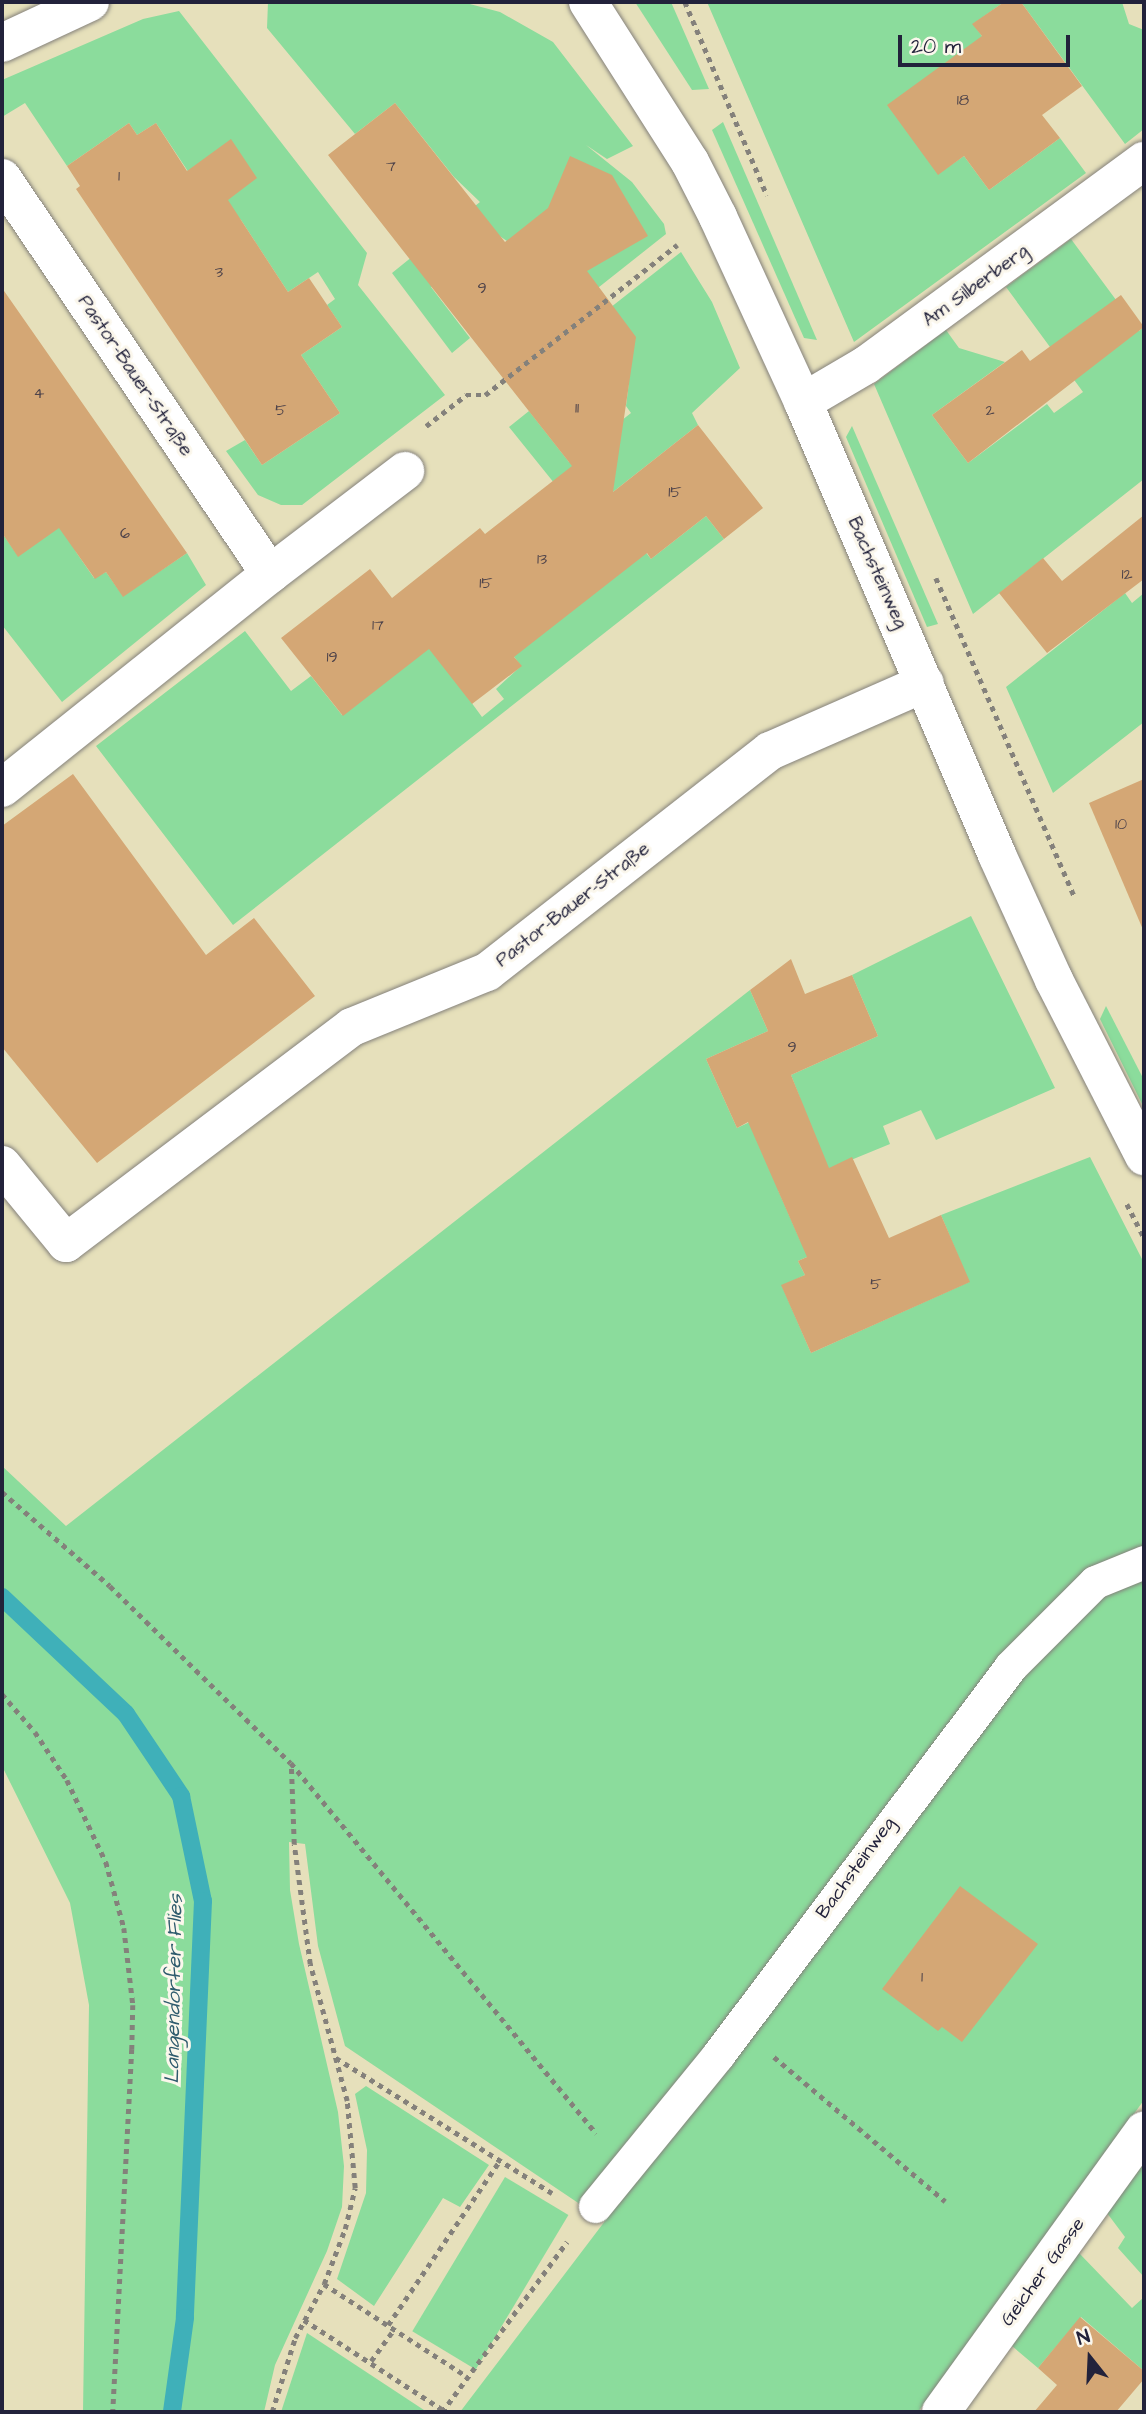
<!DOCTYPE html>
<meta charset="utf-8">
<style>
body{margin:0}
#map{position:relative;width:1146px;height:2414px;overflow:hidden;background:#e6e0bb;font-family:"Architects Daughter",sans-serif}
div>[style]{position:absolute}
.green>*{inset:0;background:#8bdc9c;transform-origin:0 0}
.stream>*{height:18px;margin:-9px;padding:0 9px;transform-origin:9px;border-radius:9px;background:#3fb0b9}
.building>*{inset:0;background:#d4a775}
.path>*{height:4.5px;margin-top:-2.25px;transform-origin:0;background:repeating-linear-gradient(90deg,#84817b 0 5px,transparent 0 10px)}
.roads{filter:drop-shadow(0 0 2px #84817b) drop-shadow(0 0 2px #84817b)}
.service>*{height:33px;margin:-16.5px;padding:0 16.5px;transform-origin:16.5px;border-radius:16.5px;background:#fff}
.minor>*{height:38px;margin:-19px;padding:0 19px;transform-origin:19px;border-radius:19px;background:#fff}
.tertiary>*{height:38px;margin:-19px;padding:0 19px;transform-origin:19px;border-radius:19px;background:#fff}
span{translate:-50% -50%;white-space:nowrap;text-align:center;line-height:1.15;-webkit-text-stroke:6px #fbf7ec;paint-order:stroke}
.number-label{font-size:16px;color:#4e434a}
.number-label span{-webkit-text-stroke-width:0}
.street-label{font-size:19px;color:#22223b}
.water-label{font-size:21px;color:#2e5b6d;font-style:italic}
.frame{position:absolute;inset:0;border:4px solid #22223b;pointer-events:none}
.north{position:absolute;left:1055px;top:2323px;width:70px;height:70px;-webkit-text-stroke:5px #fbf7ec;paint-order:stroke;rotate:342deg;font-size:19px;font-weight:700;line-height:28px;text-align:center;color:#22223b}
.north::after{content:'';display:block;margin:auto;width:24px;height:32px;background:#22223b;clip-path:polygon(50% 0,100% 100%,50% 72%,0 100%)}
.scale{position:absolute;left:898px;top:35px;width:172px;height:32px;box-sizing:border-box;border:4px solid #22223b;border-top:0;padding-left:9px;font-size:21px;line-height:24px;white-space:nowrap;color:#22223b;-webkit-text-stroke:5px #fbf7ec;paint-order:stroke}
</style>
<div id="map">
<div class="green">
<div style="clip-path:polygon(268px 2px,466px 3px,500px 12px,553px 42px,633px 146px,607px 159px,586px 145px,632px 182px,664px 224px,666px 234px,589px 295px,498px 235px,431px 287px,470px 338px,452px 353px,392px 273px,480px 202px,454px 177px,395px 103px,355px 134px,267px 28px)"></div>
<div style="clip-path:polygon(635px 2px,671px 2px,709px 89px,692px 90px)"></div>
<div style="clip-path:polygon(707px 2px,1004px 2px,973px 24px,982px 36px,938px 174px,964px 156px,989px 190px,1060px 138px,1086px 173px,854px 342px)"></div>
<div style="clip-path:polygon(1021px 2px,1122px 2px,1129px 24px,1144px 30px,1144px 129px,1125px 144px)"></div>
<div style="clip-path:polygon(179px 11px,367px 253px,358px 285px,445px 395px,302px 505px,281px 505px,258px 495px,226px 451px,245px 440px,262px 465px,340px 413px,301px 355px,342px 327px,327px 305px,335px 299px,318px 272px,288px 292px,241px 220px,193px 179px,156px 123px,137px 135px,129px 123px,67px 166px,25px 103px,2px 117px,2px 80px,143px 19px)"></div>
<div style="clip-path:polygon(723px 122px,817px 340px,804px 338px,712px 130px)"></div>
<div style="clip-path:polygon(1071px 239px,1139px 331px,1144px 327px,1144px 479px,973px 614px,874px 384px,946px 330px,959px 348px,1005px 362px,932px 415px,968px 463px,1047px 404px,1054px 413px,1083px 392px,1006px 287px)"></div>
<div style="clip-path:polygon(681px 252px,712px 302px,740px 368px,692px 413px,698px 425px,604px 499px,651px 559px,706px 516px,724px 539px,233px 925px,96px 746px,245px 631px,291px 691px,311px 676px,342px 715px,430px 646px,482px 717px,504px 699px,496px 689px,521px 666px,497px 634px,567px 499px,509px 427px,529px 411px,569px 462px,631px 413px,626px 406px,629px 382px,604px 379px,573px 337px)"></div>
<div style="clip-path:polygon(852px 426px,938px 624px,927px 627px,846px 437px)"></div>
<div style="clip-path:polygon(68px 518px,76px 552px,94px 578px,106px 572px,123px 596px,187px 553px,206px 585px,62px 702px,2px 625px,2px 533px,18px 556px)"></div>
<div style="clip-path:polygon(1125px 593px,1132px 603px,1144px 593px,1144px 722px,1053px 793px,1006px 687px)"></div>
<div style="clip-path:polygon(971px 916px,1055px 1088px,936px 1140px,921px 1110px,883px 1126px,890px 1144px,778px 1190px,800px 1240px,881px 1224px,798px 1261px,805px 1275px,782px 1286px,811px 1353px,969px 1282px,941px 1215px,1090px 1157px,1144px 1263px,1144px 2100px,918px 2412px,460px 2412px,605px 2221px,345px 2046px,318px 1946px,305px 1844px,289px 1842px,290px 1890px,299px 1944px,338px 2112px,344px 2166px,342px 2207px,327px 2251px,275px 2365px,264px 2412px,83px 2412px,89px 2005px,70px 1903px,2px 1766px,2px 1466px,66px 1526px,750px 990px,768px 1031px,706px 1059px,737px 1128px,800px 1098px,791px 1075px,878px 1036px,852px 975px)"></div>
<div style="clip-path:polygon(1106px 1006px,1144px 1080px,1144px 1108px,1100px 1019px)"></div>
<div style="clip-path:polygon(366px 2086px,489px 2165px,460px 2207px,443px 2198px,374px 2306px,337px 2279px,366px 2193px,367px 2150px,355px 2094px)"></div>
<div style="clip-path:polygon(1144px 2163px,1144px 2277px,1118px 2248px,1125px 2237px,1107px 2213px)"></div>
<div style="left:505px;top:2177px;width:74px;height:180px;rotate:31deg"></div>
<div style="clip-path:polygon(1079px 2253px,1132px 2308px,1144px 2297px,1144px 2371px,1081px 2317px,1038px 2368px,1012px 2346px)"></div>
<div style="clip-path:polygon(307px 2333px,427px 2412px,281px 2412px)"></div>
</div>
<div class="stream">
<div style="left:2px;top:1597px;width:170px;rotate:43.3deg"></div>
<div style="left:126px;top:1714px;width:99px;rotate:56.1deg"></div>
<div style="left:181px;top:1796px;width:107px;rotate:78.2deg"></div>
<div style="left:203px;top:1901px;width:417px;rotate:92.5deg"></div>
<div style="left:185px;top:2318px;width:95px;rotate:97.9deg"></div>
</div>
<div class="building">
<div style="clip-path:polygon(1004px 2px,1021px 2px,1082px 86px,1042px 115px,1060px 138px,989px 190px,964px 156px,938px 175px,887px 105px,982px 36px,972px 24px)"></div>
<div style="clip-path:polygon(395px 103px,505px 242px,548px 208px,570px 156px,612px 175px,648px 236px,587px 271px,636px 337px,613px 492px,698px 425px,763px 508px,724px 539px,706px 516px,651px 559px,647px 553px,514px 657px,522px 666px,472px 704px,429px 649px,343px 716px,281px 638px,370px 569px,392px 598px,480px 528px,485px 534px,572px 466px,328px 155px)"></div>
<div style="clip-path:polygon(129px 123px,137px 135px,156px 123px,187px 171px,231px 139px,257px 178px,228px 200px,288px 292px,309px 278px,342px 327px,301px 355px,340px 413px,262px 465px,76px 189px,80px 186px,67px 166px)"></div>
<div style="clip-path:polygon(2px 288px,187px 553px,123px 597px,106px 572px,95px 579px,59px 528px,18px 557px,2px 533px)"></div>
<div style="clip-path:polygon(1121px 295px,1144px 327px,968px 463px,932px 415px,1022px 350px,1030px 361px)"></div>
<div style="clip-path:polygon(1144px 515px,1144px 579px,1047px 653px,999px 593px,1043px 558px,1062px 581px)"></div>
<div style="clip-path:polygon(73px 774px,206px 955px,254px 918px,315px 996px,97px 1163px,2px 1047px,2px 826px)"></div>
<div style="clip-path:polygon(1144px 779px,1144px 932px,1089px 803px)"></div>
<div style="clip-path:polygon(791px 959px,805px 994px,852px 975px,878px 1036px,791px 1075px,829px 1168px,852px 1157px,889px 1238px,941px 1215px,970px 1282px,811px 1353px,781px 1285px,805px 1275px,798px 1261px,807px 1257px,748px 1122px,737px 1128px,706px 1059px,768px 1031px,750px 990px)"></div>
<div style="clip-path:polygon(960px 1886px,1038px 1944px,962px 2042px,942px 2027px,938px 2031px,882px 1989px)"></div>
<div style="clip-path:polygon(1080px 2317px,1144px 2371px,1144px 2379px,1116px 2412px,1034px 2412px,1057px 2385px,1038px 2368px)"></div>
</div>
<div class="path">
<div style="left:685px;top:2px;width:210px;rotate:67deg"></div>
<div style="left:426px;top:426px;width:51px;rotate:-37.8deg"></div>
<div style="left:466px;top:395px;width:19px"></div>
<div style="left:485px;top:395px;width:244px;rotate:-38deg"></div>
<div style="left:936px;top:578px;width:348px;rotate:66.5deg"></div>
<div style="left:1127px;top:1204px;width:37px;rotate:63deg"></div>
<div style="left:2px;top:1492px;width:143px;rotate:41deg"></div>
<div style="left:110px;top:1586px;width:253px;rotate:44.4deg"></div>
<div style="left:291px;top:1763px;width:480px;rotate:50.5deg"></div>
<div style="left:2px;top:1694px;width:50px;rotate:49deg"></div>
<div style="left:35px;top:1732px;width:58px;rotate:56.3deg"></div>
<div style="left:67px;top:1780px;width:91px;rotate:64.6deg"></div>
<div style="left:106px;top:1862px;width:68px;rotate:74.7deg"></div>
<div style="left:124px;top:1928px;width:78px;rotate:83.3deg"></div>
<div style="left:133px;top:2005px;width:44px;rotate:91.3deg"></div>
<div style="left:132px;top:2049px;width:363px;rotate:93deg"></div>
<div style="left:774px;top:2057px;width:224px;rotate:40.1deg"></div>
<div style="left:336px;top:2058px;width:255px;rotate:32deg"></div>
<div style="left:324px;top:2284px;width:169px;rotate:32.9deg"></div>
<div style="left:304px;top:2320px;width:166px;rotate:32.9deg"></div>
<div style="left:388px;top:2325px;width:199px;rotate:-55.8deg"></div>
<div style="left:371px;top:2361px;width:39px;rotate:-54deg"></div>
<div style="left:272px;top:2412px;width:77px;rotate:-72.7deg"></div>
<div style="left:295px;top:2338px;width:61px;rotate:-61.8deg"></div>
<div style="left:324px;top:2284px;width:59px;rotate:-69.1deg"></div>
<div style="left:345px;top:2229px;width:42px;rotate:-76.3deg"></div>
<div style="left:355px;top:2188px;width:87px;rotate:-95.3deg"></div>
<div style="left:347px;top:2101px;width:142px;rotate:-105.1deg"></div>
<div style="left:310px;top:1964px;width:121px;rotate:-97.6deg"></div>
<div style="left:294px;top:1844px;width:80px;rotate:-92.1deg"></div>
<div style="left:442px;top:2412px;width:211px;rotate:-53.7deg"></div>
</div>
<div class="roads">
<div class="service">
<div style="left:595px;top:2206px;width:195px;rotate:-50.8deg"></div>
<div style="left:718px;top:2055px;width:486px;rotate:-53deg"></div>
<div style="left:1010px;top:1667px;width:120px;rotate:-45deg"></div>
<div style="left:1095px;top:1582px;width:53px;rotate:-22.2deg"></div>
</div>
<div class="minor">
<div style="left:2px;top:43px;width:97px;rotate:-25deg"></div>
<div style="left:2px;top:178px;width:478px;rotate:55.9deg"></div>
<div style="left:270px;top:574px;width:170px;rotate:-37.3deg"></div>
<div style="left:803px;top:402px;width:73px;rotate:-30.4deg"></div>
<div style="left:866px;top:365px;width:345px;rotate:-36.3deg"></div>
<div style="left:2px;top:788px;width:343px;rotate:-38.6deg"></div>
<div style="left:2px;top:1165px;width:101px;rotate:50.6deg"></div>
<div style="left:66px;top:1243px;width:358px;rotate:-37.1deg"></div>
<div style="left:352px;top:1027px;width:146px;rotate:-22.2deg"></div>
<div style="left:487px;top:972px;width:359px;rotate:-38deg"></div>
<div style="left:770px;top:751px;width:169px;rotate:-23.7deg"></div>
<div style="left:941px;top:2412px;width:347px;rotate:-54.2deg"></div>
</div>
<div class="tertiary">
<div style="left:588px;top:2px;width:190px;rotate:57.5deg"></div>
<div style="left:690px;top:162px;width:62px;rotate:63deg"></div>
<div style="left:718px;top:217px;width:204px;rotate:65.3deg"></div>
<div style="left:803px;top:402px;width:493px;rotate:66.8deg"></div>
<div style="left:997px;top:855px;width:137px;rotate:65.5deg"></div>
<div style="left:1054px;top:980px;width:198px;rotate:62.9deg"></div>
</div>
</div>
<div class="number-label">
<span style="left:963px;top:100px">18</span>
<span style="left:391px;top:166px">7</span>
<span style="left:119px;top:176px">1</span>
<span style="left:219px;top:272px">3</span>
<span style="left:482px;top:288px">9</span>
<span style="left:39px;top:393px">4</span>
<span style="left:577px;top:408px">11</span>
<span style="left:281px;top:410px">5</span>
<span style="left:990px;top:410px">2</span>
<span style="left:675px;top:492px">15</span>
<span style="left:125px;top:533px">6</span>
<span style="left:542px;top:559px">13</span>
<span style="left:1127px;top:574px">12</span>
<span style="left:486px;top:583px">15</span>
<span style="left:378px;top:625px">17</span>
<span style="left:332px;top:657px">19</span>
<span style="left:1121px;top:824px">10</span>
<span style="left:792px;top:1047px">9</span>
<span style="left:876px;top:1284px">5</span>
<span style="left:922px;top:1977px">1</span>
</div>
<div class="street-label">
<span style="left:976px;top:286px;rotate:-36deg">Am Silberberg</span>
<span style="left:135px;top:376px;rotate:56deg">Pastor-Bauer-Straße</span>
<span style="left:877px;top:573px;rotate:66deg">Bachsteinweg</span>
<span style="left:573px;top:905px;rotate:-38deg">Pastor-Bauer-Straße</span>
<span style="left:856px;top:1868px;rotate:-54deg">Bachsteinweg</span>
<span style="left:1043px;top:2272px;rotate:-54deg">Geicher Gasse</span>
</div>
<div class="water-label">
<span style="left:174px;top:1989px;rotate:-89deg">Langendorfer Flies</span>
</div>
<div class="frame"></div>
<div class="north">N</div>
<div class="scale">20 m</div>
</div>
